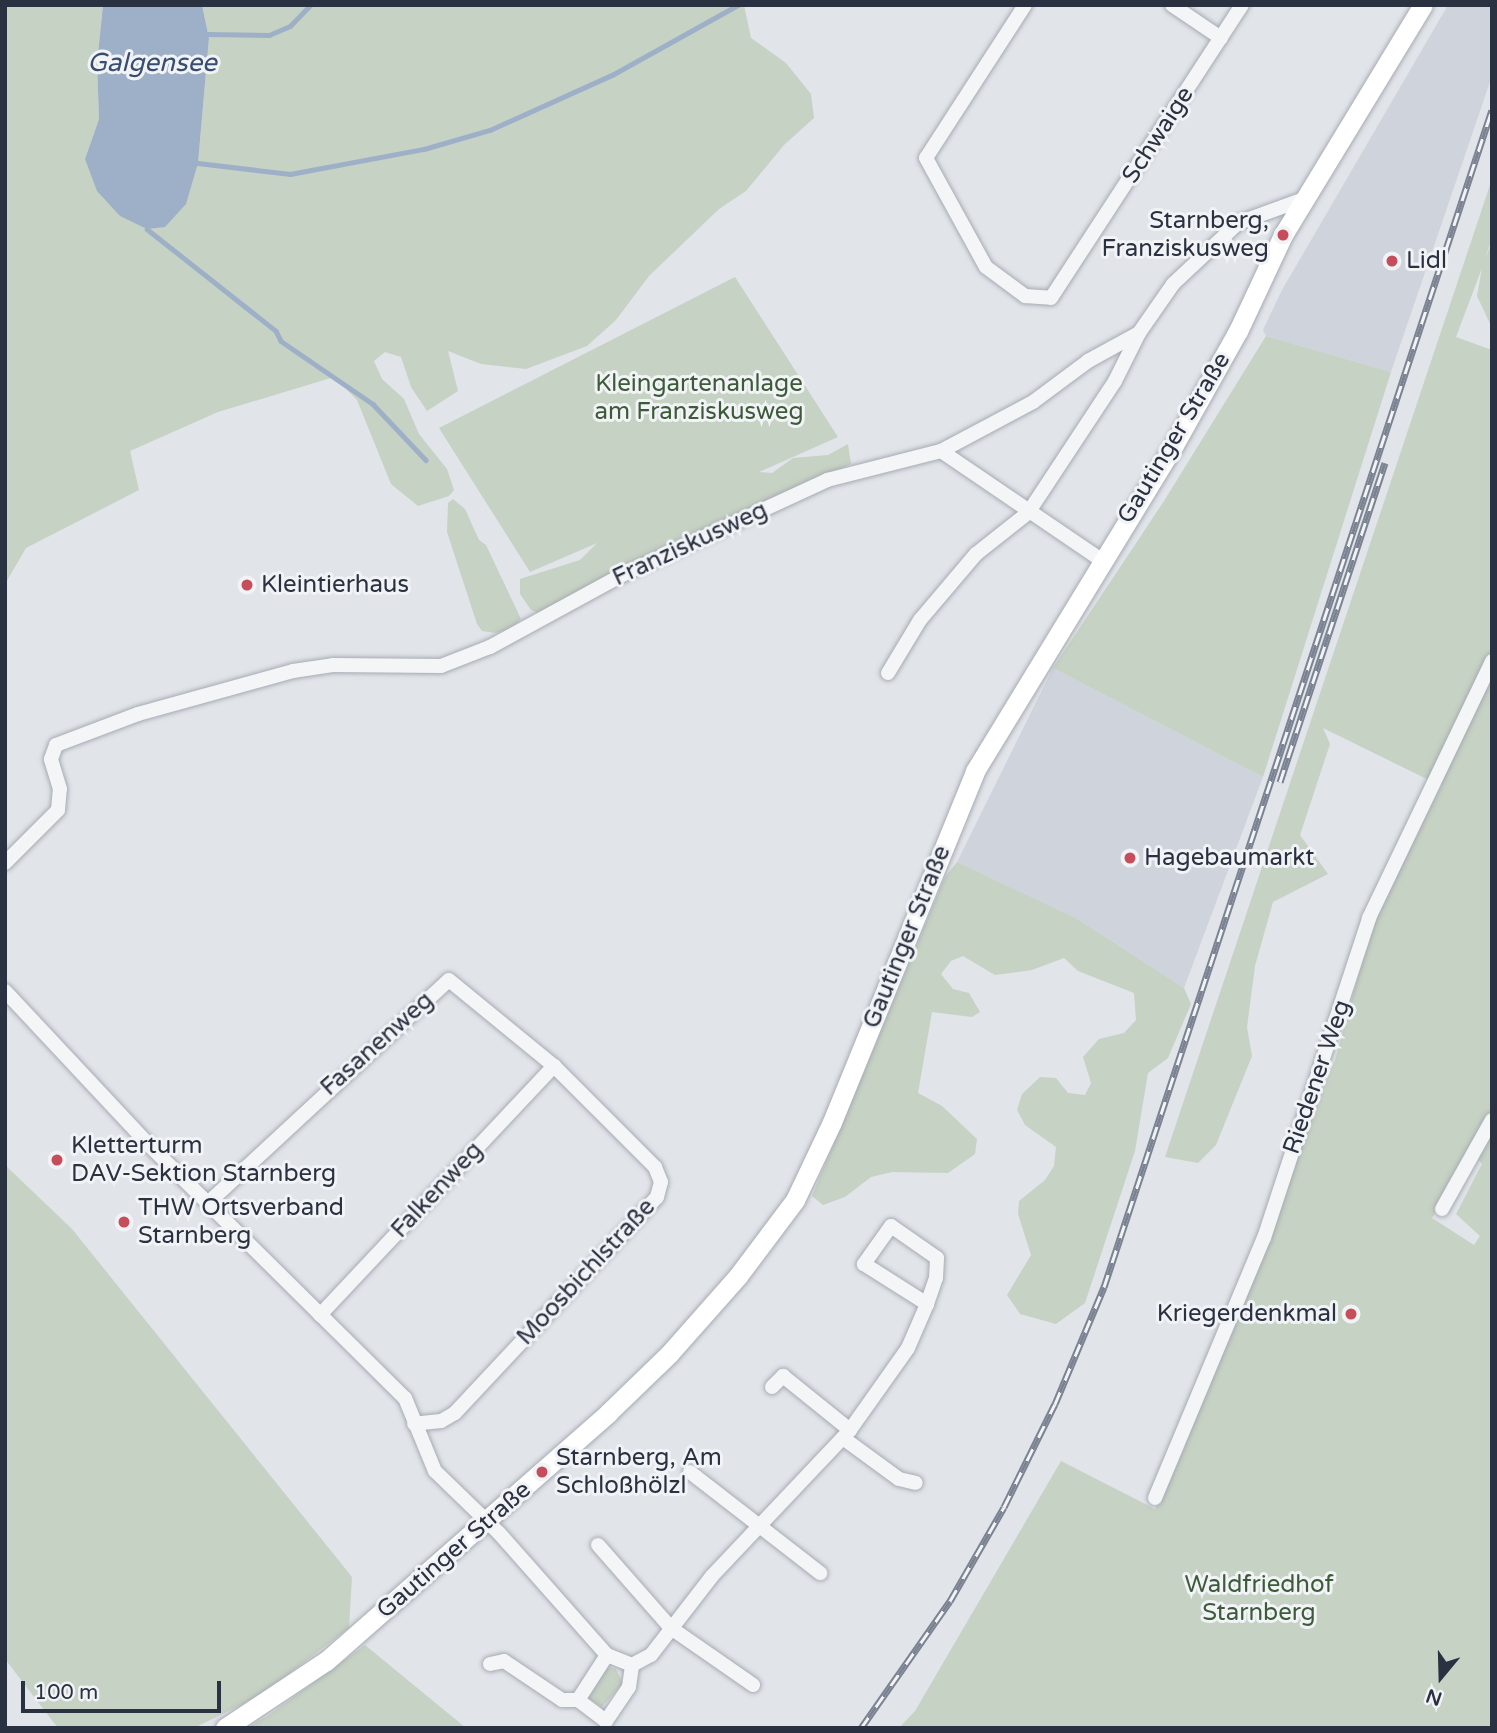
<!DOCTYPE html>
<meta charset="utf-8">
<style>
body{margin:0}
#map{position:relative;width:1497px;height:1733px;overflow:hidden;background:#e1e4e9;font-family:"Varela Round",sans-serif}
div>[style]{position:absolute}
.built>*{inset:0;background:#cfd3db}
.green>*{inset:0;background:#c6d2c3}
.water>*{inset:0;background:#9eb0c7}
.stream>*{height:4.5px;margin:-2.25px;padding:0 2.25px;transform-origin:2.25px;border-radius:2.25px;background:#9eb0c7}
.roads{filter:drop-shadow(0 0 2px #a6abb3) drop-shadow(0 0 2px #a6abb3)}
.street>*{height:14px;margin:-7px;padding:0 7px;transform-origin:7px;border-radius:7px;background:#f4f5f7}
.secondary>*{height:19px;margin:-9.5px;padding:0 9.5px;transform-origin:9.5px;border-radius:9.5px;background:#fff}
.rail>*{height:7px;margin-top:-3.5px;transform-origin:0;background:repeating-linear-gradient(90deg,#f1f3f6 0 13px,#7b8392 0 26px);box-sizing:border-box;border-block:2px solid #7b8392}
.dots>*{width:19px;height:19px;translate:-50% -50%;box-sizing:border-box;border:4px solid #f1f3f6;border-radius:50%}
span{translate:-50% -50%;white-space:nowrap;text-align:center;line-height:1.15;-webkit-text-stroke:6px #f1f3f6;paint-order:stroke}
.street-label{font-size:24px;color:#2a3140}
.poi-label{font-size:24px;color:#2a3140}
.right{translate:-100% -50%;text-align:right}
.left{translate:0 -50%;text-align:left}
.park-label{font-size:24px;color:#3d5b39}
.water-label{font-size:26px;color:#374e71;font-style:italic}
.frame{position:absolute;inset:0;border:7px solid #2a3140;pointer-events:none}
.north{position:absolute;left:1406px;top:1642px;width:70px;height:70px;-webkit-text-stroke:5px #f1f3f6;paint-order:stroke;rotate:199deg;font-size:19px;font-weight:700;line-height:28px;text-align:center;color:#2a3140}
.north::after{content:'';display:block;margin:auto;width:24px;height:32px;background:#2a3140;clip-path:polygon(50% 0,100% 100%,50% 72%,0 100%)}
.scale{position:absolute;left:21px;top:1681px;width:200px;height:32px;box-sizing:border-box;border:4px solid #2a3140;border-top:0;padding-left:9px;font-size:21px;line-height:24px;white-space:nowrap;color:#2a3140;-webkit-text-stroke:5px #f1f3f6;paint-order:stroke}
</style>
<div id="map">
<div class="built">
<div style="clip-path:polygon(1448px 5px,1492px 5px,1492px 76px,1391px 372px,1266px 336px,1263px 330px,1282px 290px)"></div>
<div style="clip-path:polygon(1053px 668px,1263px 777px,1184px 988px,1076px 918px,957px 862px)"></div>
</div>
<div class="green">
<div style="clip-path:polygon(5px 5px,103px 5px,97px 63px,99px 119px,85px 159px,198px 163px,209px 38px,202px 5px,744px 5px,751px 38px,786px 63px,811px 94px,814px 118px,784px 145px,746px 191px,719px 209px,649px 276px,616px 320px,587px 346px,526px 369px,481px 364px,448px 351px,458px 391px,427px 411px,411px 387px,401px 357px,385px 352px,374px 361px,382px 379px,404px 399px,419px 434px,447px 469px,454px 490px,449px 496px,418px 506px,391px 484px,357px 400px,334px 377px,218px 412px,130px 451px,139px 490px,26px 548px,5px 584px)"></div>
<div style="clip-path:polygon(evenodd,1492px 179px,1492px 239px,1485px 258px,1492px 243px,1492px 328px,1477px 296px,1482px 268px,1456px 337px,1492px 350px,1492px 1728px,899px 1728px,915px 1711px,1061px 1461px,1155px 1509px,1268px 1242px,1302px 1139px,1335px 1060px,1373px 922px,1441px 786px,1323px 728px,1330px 744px,1300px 835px,1328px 874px,1273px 902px,1255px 966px,1247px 1027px,1252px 1056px,1216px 1145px,1198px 1163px,1165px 1157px,1492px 179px,1473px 1154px,1482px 1164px,1456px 1214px,1480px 1236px,1474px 1245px,1432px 1218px,1473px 1154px)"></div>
<div style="clip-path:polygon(735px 277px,838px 437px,759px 472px,772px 473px,793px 458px,828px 455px,848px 444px,851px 464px,538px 613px,531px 610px,520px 594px,520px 579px,580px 560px,597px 543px,530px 572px,439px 428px)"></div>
<div style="clip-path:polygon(1266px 336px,1391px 372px,1263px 777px,1053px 668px,1164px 501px)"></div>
<div style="clip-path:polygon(453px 499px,465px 509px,479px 540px,486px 545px,521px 619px,512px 628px,496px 633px,482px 631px,477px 624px,447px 532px,448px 503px)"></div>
<div style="clip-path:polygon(957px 862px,1076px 918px,1184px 988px,1191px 1004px,1168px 1058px,1148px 1073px,1135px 1151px,1085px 1303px,1056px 1324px,1020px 1314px,1007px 1295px,1031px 1255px,1018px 1214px,1019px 1201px,1045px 1180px,1054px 1166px,1056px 1147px,1025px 1125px,1017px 1110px,1022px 1094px,1040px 1077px,1056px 1078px,1068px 1093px,1085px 1095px,1091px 1083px,1083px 1057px,1099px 1039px,1124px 1033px,1136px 1020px,1134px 993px,1078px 971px,1064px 958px,1032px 970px,995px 975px,963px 956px,951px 961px,941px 974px,953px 989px,969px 993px,980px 1012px,972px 1017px,932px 1012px,918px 1093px,942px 1106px,977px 1139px,975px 1154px,948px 1173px,892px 1172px,871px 1177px,845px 1197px,823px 1205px,812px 1196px,945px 877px)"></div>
<div style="clip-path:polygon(5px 1165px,72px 1229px,352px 1577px,349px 1628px,261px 1695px,194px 1728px,58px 1728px,5px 1659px)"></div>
<div style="clip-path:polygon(365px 1645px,466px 1728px,247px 1728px,269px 1715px)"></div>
<div style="clip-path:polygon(607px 1667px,616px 1669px,623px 1683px,602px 1707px,588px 1698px,589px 1691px)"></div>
</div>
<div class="water">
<div style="clip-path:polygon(103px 5px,202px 5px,209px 38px,198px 163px,186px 204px,165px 227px,147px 229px,120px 216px,97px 191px,85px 159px,99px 119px,97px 63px)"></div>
</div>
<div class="stream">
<div style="left:208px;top:34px;width:61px;rotate:0.9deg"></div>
<div style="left:269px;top:35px;width:23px;rotate:-23deg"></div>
<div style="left:290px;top:26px;width:29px;rotate:-46deg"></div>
<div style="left:198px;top:163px;width:93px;rotate:6.8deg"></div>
<div style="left:290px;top:174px;width:136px;rotate:-10.6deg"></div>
<div style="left:424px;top:149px;width:69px;rotate:-16.1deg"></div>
<div style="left:490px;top:130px;width:134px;rotate:-24.3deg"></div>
<div style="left:612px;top:75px;width:144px;rotate:-29.1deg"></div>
<div style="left:147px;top:229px;width:164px;rotate:38.3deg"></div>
<div style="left:276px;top:331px;width:11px;rotate:63deg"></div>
<div style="left:281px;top:341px;width:112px;rotate:34.4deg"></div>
<div style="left:373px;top:404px;width:77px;rotate:46.6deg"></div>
</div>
<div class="roads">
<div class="street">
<div style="left:1025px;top:5px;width:182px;rotate:122.9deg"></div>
<div style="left:926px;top:158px;width:124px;rotate:61.2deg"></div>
<div style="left:986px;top:267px;width:49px;rotate:36.6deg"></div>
<div style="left:1025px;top:296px;width:26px;rotate:4deg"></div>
<div style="left:1051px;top:298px;width:350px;rotate:-56.9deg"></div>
<div style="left:1172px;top:5px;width:59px;rotate:34deg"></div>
<div style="left:941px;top:451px;width:192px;rotate:34.2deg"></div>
<div style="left:888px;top:673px;width:62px;rotate:-58.9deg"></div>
<div style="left:920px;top:620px;width:87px;rotate:-49.7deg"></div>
<div style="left:976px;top:554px;width:66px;rotate:-38.3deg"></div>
<div style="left:1028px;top:513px;width:158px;rotate:-56.6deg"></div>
<div style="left:1115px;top:381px;width:54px;rotate:-63.4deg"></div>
<div style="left:5px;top:863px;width:75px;rotate:-45deg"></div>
<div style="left:58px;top:810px;width:21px;rotate:-85deg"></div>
<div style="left:60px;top:789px;width:31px;rotate:-107deg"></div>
<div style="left:51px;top:759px;width:15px;rotate:-70deg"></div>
<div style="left:56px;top:745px;width:88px;rotate:-20.7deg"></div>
<div style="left:138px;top:714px;width:161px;rotate:-15.5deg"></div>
<div style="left:293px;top:671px;width:40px;rotate:-8.5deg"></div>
<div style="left:333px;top:665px;width:108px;rotate:0.5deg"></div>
<div style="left:441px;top:666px;width:53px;rotate:-21.2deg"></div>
<div style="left:490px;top:647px;width:153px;rotate:-28.6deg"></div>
<div style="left:624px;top:574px;width:224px;rotate:-24.8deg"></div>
<div style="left:827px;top:480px;width:118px;rotate:-14.3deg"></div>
<div style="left:941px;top:451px;width:104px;rotate:-28deg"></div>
<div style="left:1033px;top:402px;width:69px;rotate:-36.7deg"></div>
<div style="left:1088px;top:361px;width:58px;rotate:-28.8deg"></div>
<div style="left:1139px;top:333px;width:60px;rotate:-55.2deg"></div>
<div style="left:1173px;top:284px;width:89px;rotate:-43.2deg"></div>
<div style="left:1238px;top:223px;width:70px;rotate:-20deg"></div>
<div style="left:5px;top:991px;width:211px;rotate:46.9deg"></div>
<div style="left:149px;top:1145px;width:360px;rotate:44.7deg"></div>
<div style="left:405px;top:1398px;width:79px;rotate:67.7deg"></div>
<div style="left:435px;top:1471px;width:89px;rotate:44.1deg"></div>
<div style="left:499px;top:1533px;width:163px;rotate:48.5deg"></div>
<div style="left:607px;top:1655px;width:27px;rotate:22deg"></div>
<div style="left:632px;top:1665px;width:21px;rotate:-28deg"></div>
<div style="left:651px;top:1655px;width:100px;rotate:-52.3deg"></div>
<div style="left:712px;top:1576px;width:201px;rotate:-46.6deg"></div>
<div style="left:850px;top:1430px;width:100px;rotate:-54.7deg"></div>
<div style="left:908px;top:1348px;width:48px;rotate:-66.6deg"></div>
<div style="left:927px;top:1304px;width:28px;rotate:-71deg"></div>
<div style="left:936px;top:1278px;width:20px;rotate:-87deg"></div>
<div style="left:937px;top:1258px;width:56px;rotate:-145.2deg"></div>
<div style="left:891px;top:1226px;width:47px;rotate:125.4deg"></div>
<div style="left:864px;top:1264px;width:75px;rotate:32.4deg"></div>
<div style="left:208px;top:1203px;width:328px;rotate:-42.8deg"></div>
<div style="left:449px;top:980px;width:136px;rotate:39.3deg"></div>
<div style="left:554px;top:1066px;width:143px;rotate:45deg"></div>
<div style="left:655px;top:1167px;width:16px;rotate:68deg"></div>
<div style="left:661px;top:1182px;width:16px;rotate:105deg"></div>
<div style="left:657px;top:1197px;width:296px;rotate:133.1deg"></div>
<div style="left:455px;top:1413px;width:16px;rotate:150deg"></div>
<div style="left:441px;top:1421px;width:27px;rotate:174deg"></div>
<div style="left:1442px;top:1209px;width:102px;rotate:-60.7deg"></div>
<div style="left:320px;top:1315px;width:342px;rotate:-46.8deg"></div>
<div style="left:772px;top:1387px;width:16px;rotate:-45deg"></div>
<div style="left:783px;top:1376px;width:86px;rotate:38.9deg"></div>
<div style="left:843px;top:1438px;width:69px;rotate:36.2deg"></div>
<div style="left:899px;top:1479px;width:17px;rotate:13deg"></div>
<div style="left:690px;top:1472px;width:165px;rotate:37.8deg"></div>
<div style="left:1155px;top:1498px;width:282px;rotate:-67.3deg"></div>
<div style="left:1264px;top:1238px;width:337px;rotate:-71.8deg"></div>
<div style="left:1369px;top:918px;width:285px;rotate:-64.4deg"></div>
<div style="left:598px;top:1545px;width:111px;rotate:48.7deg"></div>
<div style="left:671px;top:1628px;width:100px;rotate:34.8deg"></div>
<div style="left:607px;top:1655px;width:54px;rotate:122.8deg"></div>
<div style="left:578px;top:1700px;width:35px;rotate:37deg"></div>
<div style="left:606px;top:1721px;width:41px;rotate:-55.9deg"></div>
<div style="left:629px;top:1687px;width:22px;rotate:-82deg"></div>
<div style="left:490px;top:1664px;width:14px;rotate:-12deg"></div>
<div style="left:504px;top:1661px;width:70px;rotate:33.9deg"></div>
<div style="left:562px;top:1700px;width:16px"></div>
</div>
<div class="secondary">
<div style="left:225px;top:1728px;width:121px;rotate:-33.6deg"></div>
<div style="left:326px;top:1661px;width:376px;rotate:-41.3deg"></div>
<div style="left:608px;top:1413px;width:85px;rotate:-44deg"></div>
<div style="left:669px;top:1354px;width:104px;rotate:-48.5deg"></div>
<div style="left:738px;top:1276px;width:95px;rotate:-53.1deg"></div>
<div style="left:795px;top:1200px;width:86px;rotate:-64.6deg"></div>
<div style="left:832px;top:1122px;width:379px;rotate:-67.8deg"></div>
<div style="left:975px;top:771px;width:382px;rotate:-58.6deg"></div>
<div style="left:1174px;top:445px;width:131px;rotate:-60.7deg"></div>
<div style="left:1238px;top:331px;width:106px;rotate:-64.9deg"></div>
<div style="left:1283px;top:235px;width:269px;rotate:-58.7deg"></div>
</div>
</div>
<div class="rail">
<div style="left:1280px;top:782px;width:336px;rotate:-71.8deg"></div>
<div style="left:861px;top:1728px;width:155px;rotate:-55deg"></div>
<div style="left:950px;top:1601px;width:108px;rotate:-60.1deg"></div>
<div style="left:1004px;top:1507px;width:115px;rotate:-63.7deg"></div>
<div style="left:1055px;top:1404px;width:127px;rotate:-67.3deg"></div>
<div style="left:1104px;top:1287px;width:1239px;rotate:-71.76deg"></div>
</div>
<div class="dots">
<div style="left:1283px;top:235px;background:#c64e5a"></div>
<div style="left:1392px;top:261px;background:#c64e5a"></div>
<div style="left:247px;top:585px;background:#c64e5a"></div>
<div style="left:1130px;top:858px;background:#c64e5a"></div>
<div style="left:57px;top:1160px;background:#c64e5a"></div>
<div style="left:124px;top:1222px;background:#c64e5a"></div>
<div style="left:1351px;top:1314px;background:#c64e5a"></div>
<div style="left:542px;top:1472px;background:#c64e5a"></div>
</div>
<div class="street-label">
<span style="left:1158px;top:135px;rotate:-57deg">Schwaige</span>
<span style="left:1174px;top:438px;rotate:-59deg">Gautinger Straße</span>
<span style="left:690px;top:544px;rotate:-25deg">Franziskusweg</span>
<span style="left:907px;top:937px;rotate:-68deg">Gautinger Straße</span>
<span style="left:377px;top:1044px;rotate:-42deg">Fasanenweg</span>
<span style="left:1317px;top:1077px;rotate:-71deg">Riedener Weg</span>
<span style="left:437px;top:1190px;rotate:-47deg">Falkenweg</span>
<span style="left:586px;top:1272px;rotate:-47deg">Moosbichlstraße</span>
<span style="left:454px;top:1550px;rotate:-41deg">Gautinger Straße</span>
</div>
<div class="poi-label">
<span class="right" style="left:1269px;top:235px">Starnberg,<br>Franziskusweg</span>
<span class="left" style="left:1406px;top:261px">Lidl</span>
<span class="left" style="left:261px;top:585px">Kleintierhaus</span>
<span class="left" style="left:1144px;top:858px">Hagebaumarkt</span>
<span class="left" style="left:71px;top:1160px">Kletterturm<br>DAV-Sektion Starnberg</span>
<span class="left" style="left:138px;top:1222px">THW Ortsverband<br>Starnberg</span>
<span class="right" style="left:1337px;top:1314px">Kriegerdenkmal</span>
<span class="left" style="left:556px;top:1472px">Starnberg, Am<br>Schloßhölzl</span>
</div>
<div class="park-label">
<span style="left:699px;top:398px">Kleingartenanlage<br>am Franziskusweg</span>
<span style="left:1259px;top:1599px">Waldfriedhof<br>Starnberg</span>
</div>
<div class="water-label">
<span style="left:152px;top:63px">Galgensee</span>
</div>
<div class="frame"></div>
<div class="north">N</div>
<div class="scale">100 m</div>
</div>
